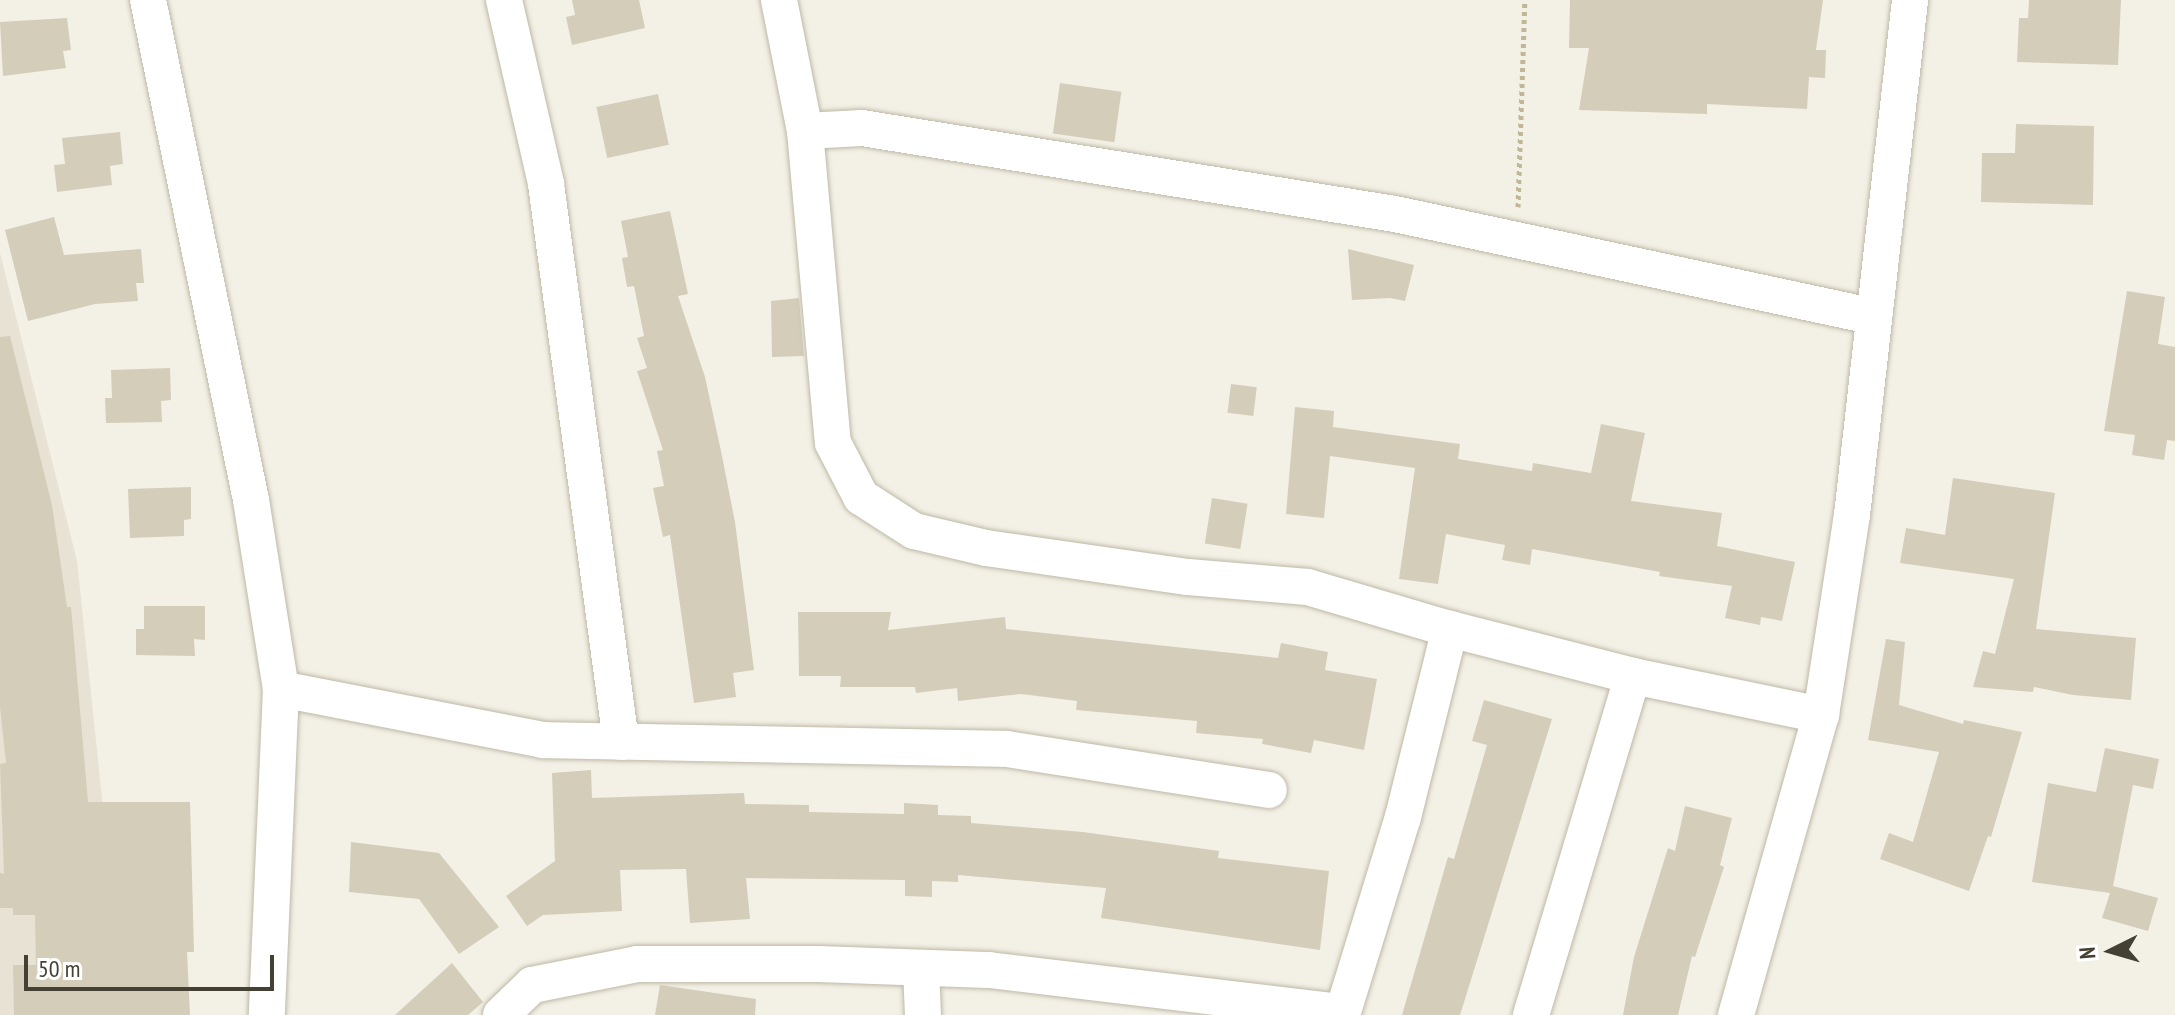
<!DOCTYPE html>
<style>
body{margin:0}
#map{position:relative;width:2175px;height:1015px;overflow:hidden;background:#f3f0e5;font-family:"PT Sans Narrow",sans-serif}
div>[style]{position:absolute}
.residential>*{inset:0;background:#e7e2d3}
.building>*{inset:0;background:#d4cdba;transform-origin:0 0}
.path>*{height:5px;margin-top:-2.5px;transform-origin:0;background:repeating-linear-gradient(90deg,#c0b698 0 4px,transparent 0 8px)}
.roads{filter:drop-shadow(0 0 2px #beb9a7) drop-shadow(0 0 2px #beb9a7)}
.street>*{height:36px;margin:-18px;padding:0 18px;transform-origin:18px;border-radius:18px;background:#fff}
span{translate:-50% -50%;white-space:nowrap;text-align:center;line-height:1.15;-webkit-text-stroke:6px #fff;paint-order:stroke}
.north{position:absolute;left:2071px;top:911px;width:80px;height:80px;-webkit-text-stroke:6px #fff;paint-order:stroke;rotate:265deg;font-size:22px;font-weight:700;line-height:32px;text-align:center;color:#454034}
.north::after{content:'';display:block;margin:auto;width:28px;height:36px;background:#454034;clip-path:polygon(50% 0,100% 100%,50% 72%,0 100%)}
.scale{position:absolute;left:24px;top:955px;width:250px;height:36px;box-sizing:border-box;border:4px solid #454034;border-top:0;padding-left:10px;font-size:24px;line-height:28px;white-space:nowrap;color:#454034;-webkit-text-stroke:6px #fff;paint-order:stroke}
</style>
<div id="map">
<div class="residential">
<div style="clip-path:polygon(0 253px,77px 561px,105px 826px,107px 1015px,0 1015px)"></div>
</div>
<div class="building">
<div style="clip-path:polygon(572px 0,639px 0,645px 28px,572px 45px,566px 17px,575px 15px)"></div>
<div style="clip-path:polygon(1570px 0,1823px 0,1816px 50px,1826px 50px,1825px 78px,1809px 77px,1807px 109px,1707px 104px,1707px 114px,1579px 110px,1589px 48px,1569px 48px)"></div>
<div style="clip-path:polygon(2029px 0,2121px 0,2118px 65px,2017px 62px,2019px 18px,2028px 18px)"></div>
<div style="clip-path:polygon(67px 18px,71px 50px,63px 51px,66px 68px,3px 76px,0 22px)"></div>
<div style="left:1060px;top:83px;width:62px;height:51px;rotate:8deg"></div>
<div style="left:658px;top:94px;width:52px;height:63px;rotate:78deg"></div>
<div style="clip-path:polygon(2016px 124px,2094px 126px,2093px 205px,1981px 202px,1982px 153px,2015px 153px)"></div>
<div style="clip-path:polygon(120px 132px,123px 164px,110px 166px,112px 185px,57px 192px,54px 165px,65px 164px,62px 138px)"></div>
<div style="clip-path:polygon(670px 211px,688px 294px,678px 296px,705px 377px,721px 451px,735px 522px,754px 670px,733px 673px,736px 697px,694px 703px,670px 535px,663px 537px,653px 488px,664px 486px,657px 451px,663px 450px,637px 371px,647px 368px,637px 338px,644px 336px,634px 286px,627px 287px,622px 258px,628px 257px,621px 221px)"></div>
<div style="clip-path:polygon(54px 217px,64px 255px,141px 249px,144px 283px,136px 283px,138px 301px,95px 304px,28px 321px,5px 230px)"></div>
<div style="clip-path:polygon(1348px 249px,1414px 265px,1405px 301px,1390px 298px,1352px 300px)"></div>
<div style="clip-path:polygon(2127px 291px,2165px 297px,2158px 344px,2175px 347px,2175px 441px,2167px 440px,2164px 460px,2132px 455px,2135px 435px,2104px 431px)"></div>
<div style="clip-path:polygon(799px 298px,804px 356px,772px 357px,771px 301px)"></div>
<div style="clip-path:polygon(10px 336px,52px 505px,67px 607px,71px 607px,88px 802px,190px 802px,194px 952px,187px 952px,190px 1015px,14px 1015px,13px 965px,36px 965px,35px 915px,13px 915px,13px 908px,0 908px,0 873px,4px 874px,0 764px,6px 763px,0 707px,0 337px)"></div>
<div style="clip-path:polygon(170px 368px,171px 400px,161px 401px,162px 422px,106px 423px,105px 398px,112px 398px,111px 370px)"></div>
<div style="left:1231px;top:384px;width:26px;height:29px;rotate:7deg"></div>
<div style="clip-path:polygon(1295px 407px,1334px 411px,1333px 427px,1460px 444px,1458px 459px,1532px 471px,1533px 463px,1591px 473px,1601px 424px,1645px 433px,1631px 501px,1722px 513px,1717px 546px,1795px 562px,1782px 621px,1761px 617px,1760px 625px,1725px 618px,1732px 586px,1659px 576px,1660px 572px,1532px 549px,1530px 565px,1502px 560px,1505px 545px,1446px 534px,1438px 584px,1399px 579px,1415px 468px,1330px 456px,1324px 518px,1286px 514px)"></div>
<div style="clip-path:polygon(1953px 478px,2055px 493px,2036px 629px,2136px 638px,2131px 700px,2073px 695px,2034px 687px,2033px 692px,1973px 687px,1983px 651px,1995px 654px,2014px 579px,1900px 563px,1906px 528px,1945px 535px)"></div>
<div style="clip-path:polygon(191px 487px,191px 519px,184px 520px,184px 536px,130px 538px,128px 489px)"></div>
<div style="left:1212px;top:498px;width:36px;height:46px;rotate:9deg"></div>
<div style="clip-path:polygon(144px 606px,205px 606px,205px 640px,194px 639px,195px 656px,136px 655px,136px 629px,144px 629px)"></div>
<div style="clip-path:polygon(798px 612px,891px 612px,888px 630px,1005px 617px,1006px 629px,1278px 658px,1281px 643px,1328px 652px,1325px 670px,1377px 679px,1364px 750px,1314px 740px,1311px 753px,1262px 744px,1263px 739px,1196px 733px,1197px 721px,1076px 710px,1077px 701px,1021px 694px,958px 701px,957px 688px,916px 693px,915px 687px,840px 687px,841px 676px,799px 676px)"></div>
<div style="clip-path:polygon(1886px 639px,1905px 642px,1899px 705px,1963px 724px,1964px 720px,2022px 732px,1991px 837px,1988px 836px,1969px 891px,1880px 859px,1889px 833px,1913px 842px,1939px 752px,1868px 740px)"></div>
<div style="clip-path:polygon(1484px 700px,1552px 719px,1460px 1015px,1402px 1015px,1448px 857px,1454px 859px,1487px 745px,1472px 741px)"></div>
<div style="clip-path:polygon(2105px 748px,2159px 759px,2153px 789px,2133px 785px,2113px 886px,2158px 898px,2148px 931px,2102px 918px,2110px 893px,2032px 882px,2048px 783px,2096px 792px)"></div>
<div style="clip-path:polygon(591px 770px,592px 798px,744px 793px,745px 804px,809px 805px,809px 812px,904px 814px,904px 803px,938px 805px,938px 815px,971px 816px,971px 823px,1083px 832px,1219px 851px,1218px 858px,1329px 871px,1320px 950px,1101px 918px,1106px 888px,958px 875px,958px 882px,932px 881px,932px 897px,905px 896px,905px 880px,746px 878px,750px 919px,690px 923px,686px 869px,620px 870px,622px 911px,543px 915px,527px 926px,506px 896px,555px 861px,552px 773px)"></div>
<div style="clip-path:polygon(1685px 806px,1732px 818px,1720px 865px,1724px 867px,1695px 957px,1692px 956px,1678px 1015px,1623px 1015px,1634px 957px,1668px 848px,1675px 851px)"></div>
<div style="clip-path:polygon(351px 842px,439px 853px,499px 927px,459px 954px,419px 899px,349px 892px)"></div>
<div style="clip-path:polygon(452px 963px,483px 1002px,468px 1015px,395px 1015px)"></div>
<div style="clip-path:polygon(660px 985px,756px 999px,755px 1015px,655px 1015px)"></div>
</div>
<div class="path">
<div style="left:1518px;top:207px;width:207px;rotate:-88.1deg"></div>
</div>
<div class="roads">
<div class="street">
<div style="left:148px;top:0;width:510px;rotate:78.36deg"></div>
<div style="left:251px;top:500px;width:191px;rotate:81deg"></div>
<div style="left:281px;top:689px;width:326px;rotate:92.5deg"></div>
<div style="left:504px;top:0;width:189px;rotate:77.1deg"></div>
<div style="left:546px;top:184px;width:563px;rotate:82.34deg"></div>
<div style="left:779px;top:0;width:134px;rotate:78.8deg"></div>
<div style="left:805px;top:131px;width:313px;rotate:84.9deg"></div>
<div style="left:833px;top:443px;width:61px;rotate:62.6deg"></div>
<div style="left:861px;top:497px;width:63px;rotate:32.7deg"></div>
<div style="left:914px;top:531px;width:74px;rotate:13.3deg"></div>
<div style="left:986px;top:548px;width:204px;rotate:8.2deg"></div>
<div style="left:1188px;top:577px;width:120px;rotate:4.8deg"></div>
<div style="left:1308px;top:587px;width:148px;rotate:16.5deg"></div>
<div style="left:1450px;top:629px;width:189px;rotate:14.4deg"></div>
<div style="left:1633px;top:676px;width:192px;rotate:11.7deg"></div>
<div style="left:805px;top:131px;width:57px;rotate:-3deg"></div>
<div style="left:862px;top:128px;width:540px;rotate:9.17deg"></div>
<div style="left:1395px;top:214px;width:490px;rotate:12.1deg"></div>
<div style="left:281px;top:689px;width:267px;rotate:11deg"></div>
<div style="left:543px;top:740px;width:464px;rotate:1.1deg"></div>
<div style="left:1007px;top:749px;width:265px;rotate:8.9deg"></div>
<div style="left:921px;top:968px;width:47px;rotate:87.6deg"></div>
<div style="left:501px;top:1015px;width:43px;rotate:-44.1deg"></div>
<div style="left:532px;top:985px;width:107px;rotate:-11.3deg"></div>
<div style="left:637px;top:964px;width:181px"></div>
<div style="left:818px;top:964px;width:171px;rotate:2deg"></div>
<div style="left:989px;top:970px;width:355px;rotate:6.8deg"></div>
<div style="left:1342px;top:1015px;width:207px;rotate:-72.9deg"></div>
<div style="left:1403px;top:817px;width:194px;rotate:-76deg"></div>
<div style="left:1531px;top:1015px;width:354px;rotate:-73.3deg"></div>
<div style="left:1736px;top:1015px;width:312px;rotate:-74.2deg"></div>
<div style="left:1821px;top:715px;width:202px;rotate:-81.2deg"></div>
<div style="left:1852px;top:515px;width:518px;rotate:-83.57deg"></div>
</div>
</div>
<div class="north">N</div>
<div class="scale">50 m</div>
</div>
